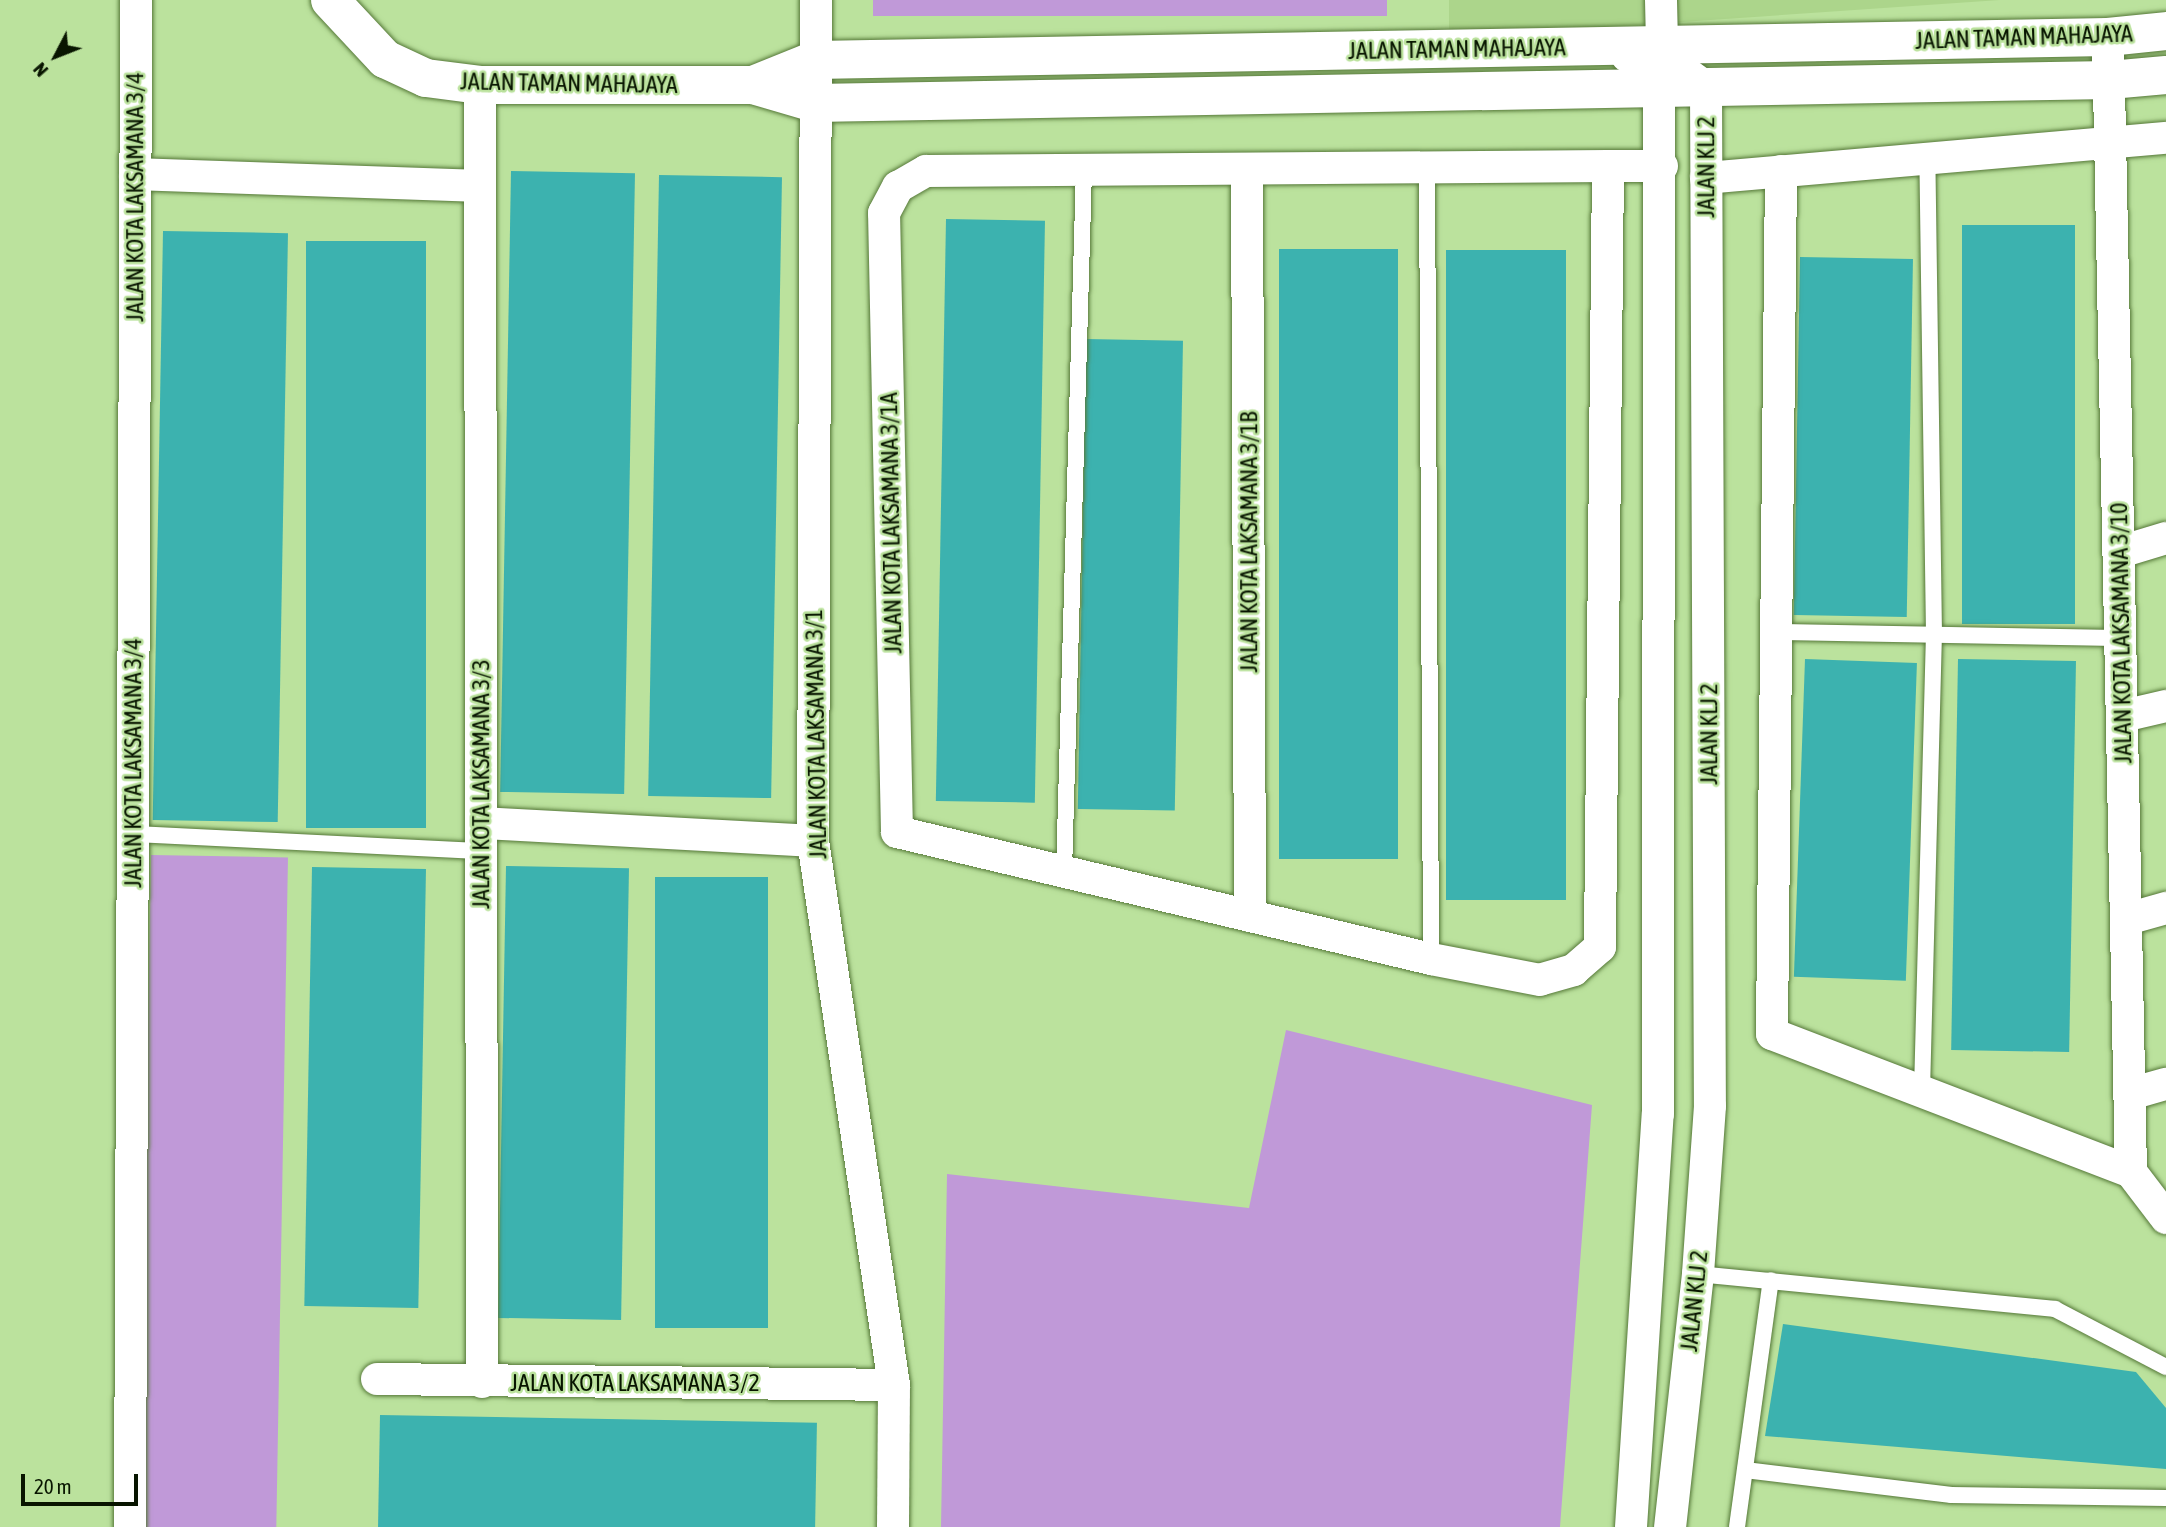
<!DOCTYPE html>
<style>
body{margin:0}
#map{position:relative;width:2166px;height:1527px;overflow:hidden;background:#bbe29d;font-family:"Asap Condensed",sans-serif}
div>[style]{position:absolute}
.built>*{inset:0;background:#acd58b}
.green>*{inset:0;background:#c099d8;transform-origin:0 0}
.building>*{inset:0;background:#3cb2af;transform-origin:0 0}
.roads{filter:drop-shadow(0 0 2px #557838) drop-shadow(0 0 2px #557838)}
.lane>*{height:16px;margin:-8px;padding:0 8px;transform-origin:8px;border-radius:8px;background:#fff}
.street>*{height:32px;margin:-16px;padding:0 16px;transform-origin:16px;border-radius:16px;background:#fff}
.secondary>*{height:38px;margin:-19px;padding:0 19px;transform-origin:19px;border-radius:19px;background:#fff}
span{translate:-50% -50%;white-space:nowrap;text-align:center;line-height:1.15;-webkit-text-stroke:5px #bbe29d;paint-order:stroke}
.street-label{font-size:24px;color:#081500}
.north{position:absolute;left:21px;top:21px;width:70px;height:70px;-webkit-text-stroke:5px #bbe29d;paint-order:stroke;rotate:228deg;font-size:19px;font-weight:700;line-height:28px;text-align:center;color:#081500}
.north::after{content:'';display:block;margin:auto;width:24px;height:32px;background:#081500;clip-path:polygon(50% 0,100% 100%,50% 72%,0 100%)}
.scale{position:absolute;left:21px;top:1474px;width:117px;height:32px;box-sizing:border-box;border:4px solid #081500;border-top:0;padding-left:9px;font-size:21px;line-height:24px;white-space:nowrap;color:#081500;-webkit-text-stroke:5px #bbe29d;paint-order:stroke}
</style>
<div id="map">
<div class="built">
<div style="clip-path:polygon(1449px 0,2000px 0,1449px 38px)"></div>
</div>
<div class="green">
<div style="left:873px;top:0;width:514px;height:16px"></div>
<div style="left:151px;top:855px;width:137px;height:672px;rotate:1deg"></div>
<div style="clip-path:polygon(1286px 1030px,1592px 1105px,1560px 1527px,941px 1527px,947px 1174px,1249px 1208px)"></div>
</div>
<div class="building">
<div style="left:511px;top:171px;width:124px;height:621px;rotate:1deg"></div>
<div style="left:659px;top:175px;width:123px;height:621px;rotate:1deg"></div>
<div style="left:946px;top:219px;width:99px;height:582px;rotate:1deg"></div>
<div style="left:1962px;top:225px;width:113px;height:399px"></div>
<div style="left:163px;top:231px;width:125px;height:589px;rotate:1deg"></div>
<div style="left:306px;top:241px;width:120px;height:587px"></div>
<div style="left:1279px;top:249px;width:119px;height:610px"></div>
<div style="left:1446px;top:250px;width:120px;height:650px"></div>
<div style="left:1800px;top:257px;width:113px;height:358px;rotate:1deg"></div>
<div style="left:1086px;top:339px;width:97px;height:470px;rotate:1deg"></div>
<div style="left:1805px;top:659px;width:112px;height:318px;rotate:2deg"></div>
<div style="left:1958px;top:659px;width:118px;height:391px;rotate:1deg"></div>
<div style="left:506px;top:866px;width:123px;height:452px;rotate:1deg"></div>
<div style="left:312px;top:867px;width:114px;height:439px;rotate:1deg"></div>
<div style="left:655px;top:877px;width:113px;height:451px"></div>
<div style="clip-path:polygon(1783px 1324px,2136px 1372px,2166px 1408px,2166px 1469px,1765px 1436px)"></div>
<div style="left:380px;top:1415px;width:437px;height:112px;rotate:1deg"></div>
</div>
<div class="roads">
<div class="lane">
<div style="left:1427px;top:167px;width:792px;rotate:89.71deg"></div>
<div style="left:1776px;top:632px;width:346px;rotate:1deg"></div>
<div style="left:133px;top:834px;width:348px;rotate:2.8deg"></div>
<div style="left:1064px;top:872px;width:702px;rotate:-88.37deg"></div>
<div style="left:1922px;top:1091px;width:456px;rotate:-88.5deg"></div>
<div style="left:1934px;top:635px;width:477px;rotate:-90.8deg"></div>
<div style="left:1698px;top:1274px;width:359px;rotate:5.6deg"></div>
<div style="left:2055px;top:1309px;width:125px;rotate:27.6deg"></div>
<div style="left:1745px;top:1470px;width:208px;rotate:6.9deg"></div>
<div style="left:1951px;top:1495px;width:215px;rotate:0.8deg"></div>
<div style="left:1737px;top:1527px;width:249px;rotate:-82.2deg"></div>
</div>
<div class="street">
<div style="left:816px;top:0;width:841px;rotate:90.2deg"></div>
<div style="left:813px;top:841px;width:550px;rotate:81.53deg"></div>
<div style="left:894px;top:1385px;width:142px;rotate:90.4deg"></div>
<div style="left:1661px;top:0;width:45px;rotate:88.7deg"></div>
<div style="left:2108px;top:37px;width:1135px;rotate:88.84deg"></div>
<div style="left:2131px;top:1172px;width:58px;rotate:52.7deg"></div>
<div style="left:1627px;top:56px;width:52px;rotate:12.2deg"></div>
<div style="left:1678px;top:67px;width:34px;rotate:36deg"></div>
<div style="left:1706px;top:87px;width:1019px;rotate:89.78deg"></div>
<div style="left:1710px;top:1106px;width:168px;rotate:94.1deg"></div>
<div style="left:1698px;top:1274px;width:255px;rotate:96.3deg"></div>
<div style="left:480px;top:85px;width:1297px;rotate:89.91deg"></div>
<div style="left:1608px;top:166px;width:781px;rotate:90.59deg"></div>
<div style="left:1600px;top:947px;width:35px;rotate:139deg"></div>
<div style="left:1574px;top:970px;width:35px;rotate:164deg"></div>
<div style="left:1540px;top:980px;width:111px;rotate:-169.1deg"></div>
<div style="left:1431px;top:959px;width:549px;rotate:-166.62deg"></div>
<div style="left:897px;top:832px;width:619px;rotate:-91.2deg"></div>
<div style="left:884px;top:213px;width:30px;rotate:-62deg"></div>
<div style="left:898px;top:187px;width:32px;rotate:-30deg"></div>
<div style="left:926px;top:171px;width:682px;rotate:-0.42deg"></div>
<div style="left:1608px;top:166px;width:54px"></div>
<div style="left:1247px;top:169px;width:747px;rotate:89.77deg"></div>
<div style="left:1781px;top:171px;width:863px;rotate:90.6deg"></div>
<div style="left:1772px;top:1034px;width:385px;rotate:21deg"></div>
<div style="left:135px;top:174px;width:345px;rotate:2deg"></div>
<div style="left:1706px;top:178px;width:462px;rotate:-5deg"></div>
<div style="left:2120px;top:552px;width:48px;rotate:-16.9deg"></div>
<div style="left:2123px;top:716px;width:44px;rotate:-13.1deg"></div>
<div style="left:482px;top:823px;width:331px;rotate:3.1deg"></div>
<div style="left:2127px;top:919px;width:41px;rotate:-15.8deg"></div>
<div style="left:2130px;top:1094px;width:37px;rotate:-16deg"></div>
<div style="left:377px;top:1379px;width:517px;rotate:0.66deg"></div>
<div style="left:130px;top:1527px;width:1527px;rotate:-89.77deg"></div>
<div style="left:1631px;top:1527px;width:414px;rotate:-86.3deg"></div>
<div style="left:1658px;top:1114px;width:1025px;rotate:-89.94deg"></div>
<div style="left:1659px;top:89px;width:23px;rotate:-49deg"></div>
</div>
<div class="secondary">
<div style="left:330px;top:0;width:81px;rotate:47deg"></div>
<div style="left:385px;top:59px;width:45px;rotate:24.9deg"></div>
<div style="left:426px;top:78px;width:54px;rotate:7.4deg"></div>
<div style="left:480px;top:85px;width:273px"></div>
<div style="left:753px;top:85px;width:64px;rotate:16.4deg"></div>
<div style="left:814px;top:103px;width:1296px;rotate:-1.02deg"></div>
<div style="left:2110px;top:80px;width:56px;rotate:-5.1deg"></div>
<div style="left:753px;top:85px;width:67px;rotate:-22deg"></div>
<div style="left:815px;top:60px;width:1293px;rotate:-1.02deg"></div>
<div style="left:2108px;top:37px;width:58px;rotate:-5.9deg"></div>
</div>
</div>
<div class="street-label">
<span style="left:2024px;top:37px;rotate:-2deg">JALAN TAMAN MAHAJAYA</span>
<span style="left:1457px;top:49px;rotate:-1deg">JALAN TAMAN MAHAJAYA</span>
<span style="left:569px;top:83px;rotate:1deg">JALAN TAMAN MAHAJAYA</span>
<span style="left:1706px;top:167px;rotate:-90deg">JALAN KLJ 2</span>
<span style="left:135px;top:197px;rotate:-90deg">JALAN KOTA LAKSAMANA 3/4</span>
<span style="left:891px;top:523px;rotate:-91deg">JALAN KOTA LAKSAMANA 3/1A</span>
<span style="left:1249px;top:542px;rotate:-90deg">JALAN KOTA LAKSAMANA 3/1B</span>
<span style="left:2121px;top:633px;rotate:-91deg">JALAN KOTA LAKSAMANA 3/10</span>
<span style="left:816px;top:734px;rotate:-91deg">JALAN KOTA LAKSAMANA 3/1</span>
<span style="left:1709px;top:734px;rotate:-90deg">JALAN KLJ 2</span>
<span style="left:133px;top:763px;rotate:-90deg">JALAN KOTA LAKSAMANA 3/4</span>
<span style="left:481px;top:784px;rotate:-90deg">JALAN KOTA LAKSAMANA 3/3</span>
<span style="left:1694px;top:1301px;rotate:-84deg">JALAN KLJ 2</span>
<span style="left:635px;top:1383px">JALAN KOTA LAKSAMANA 3/2</span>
</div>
<div class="north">N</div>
<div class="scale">20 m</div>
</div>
